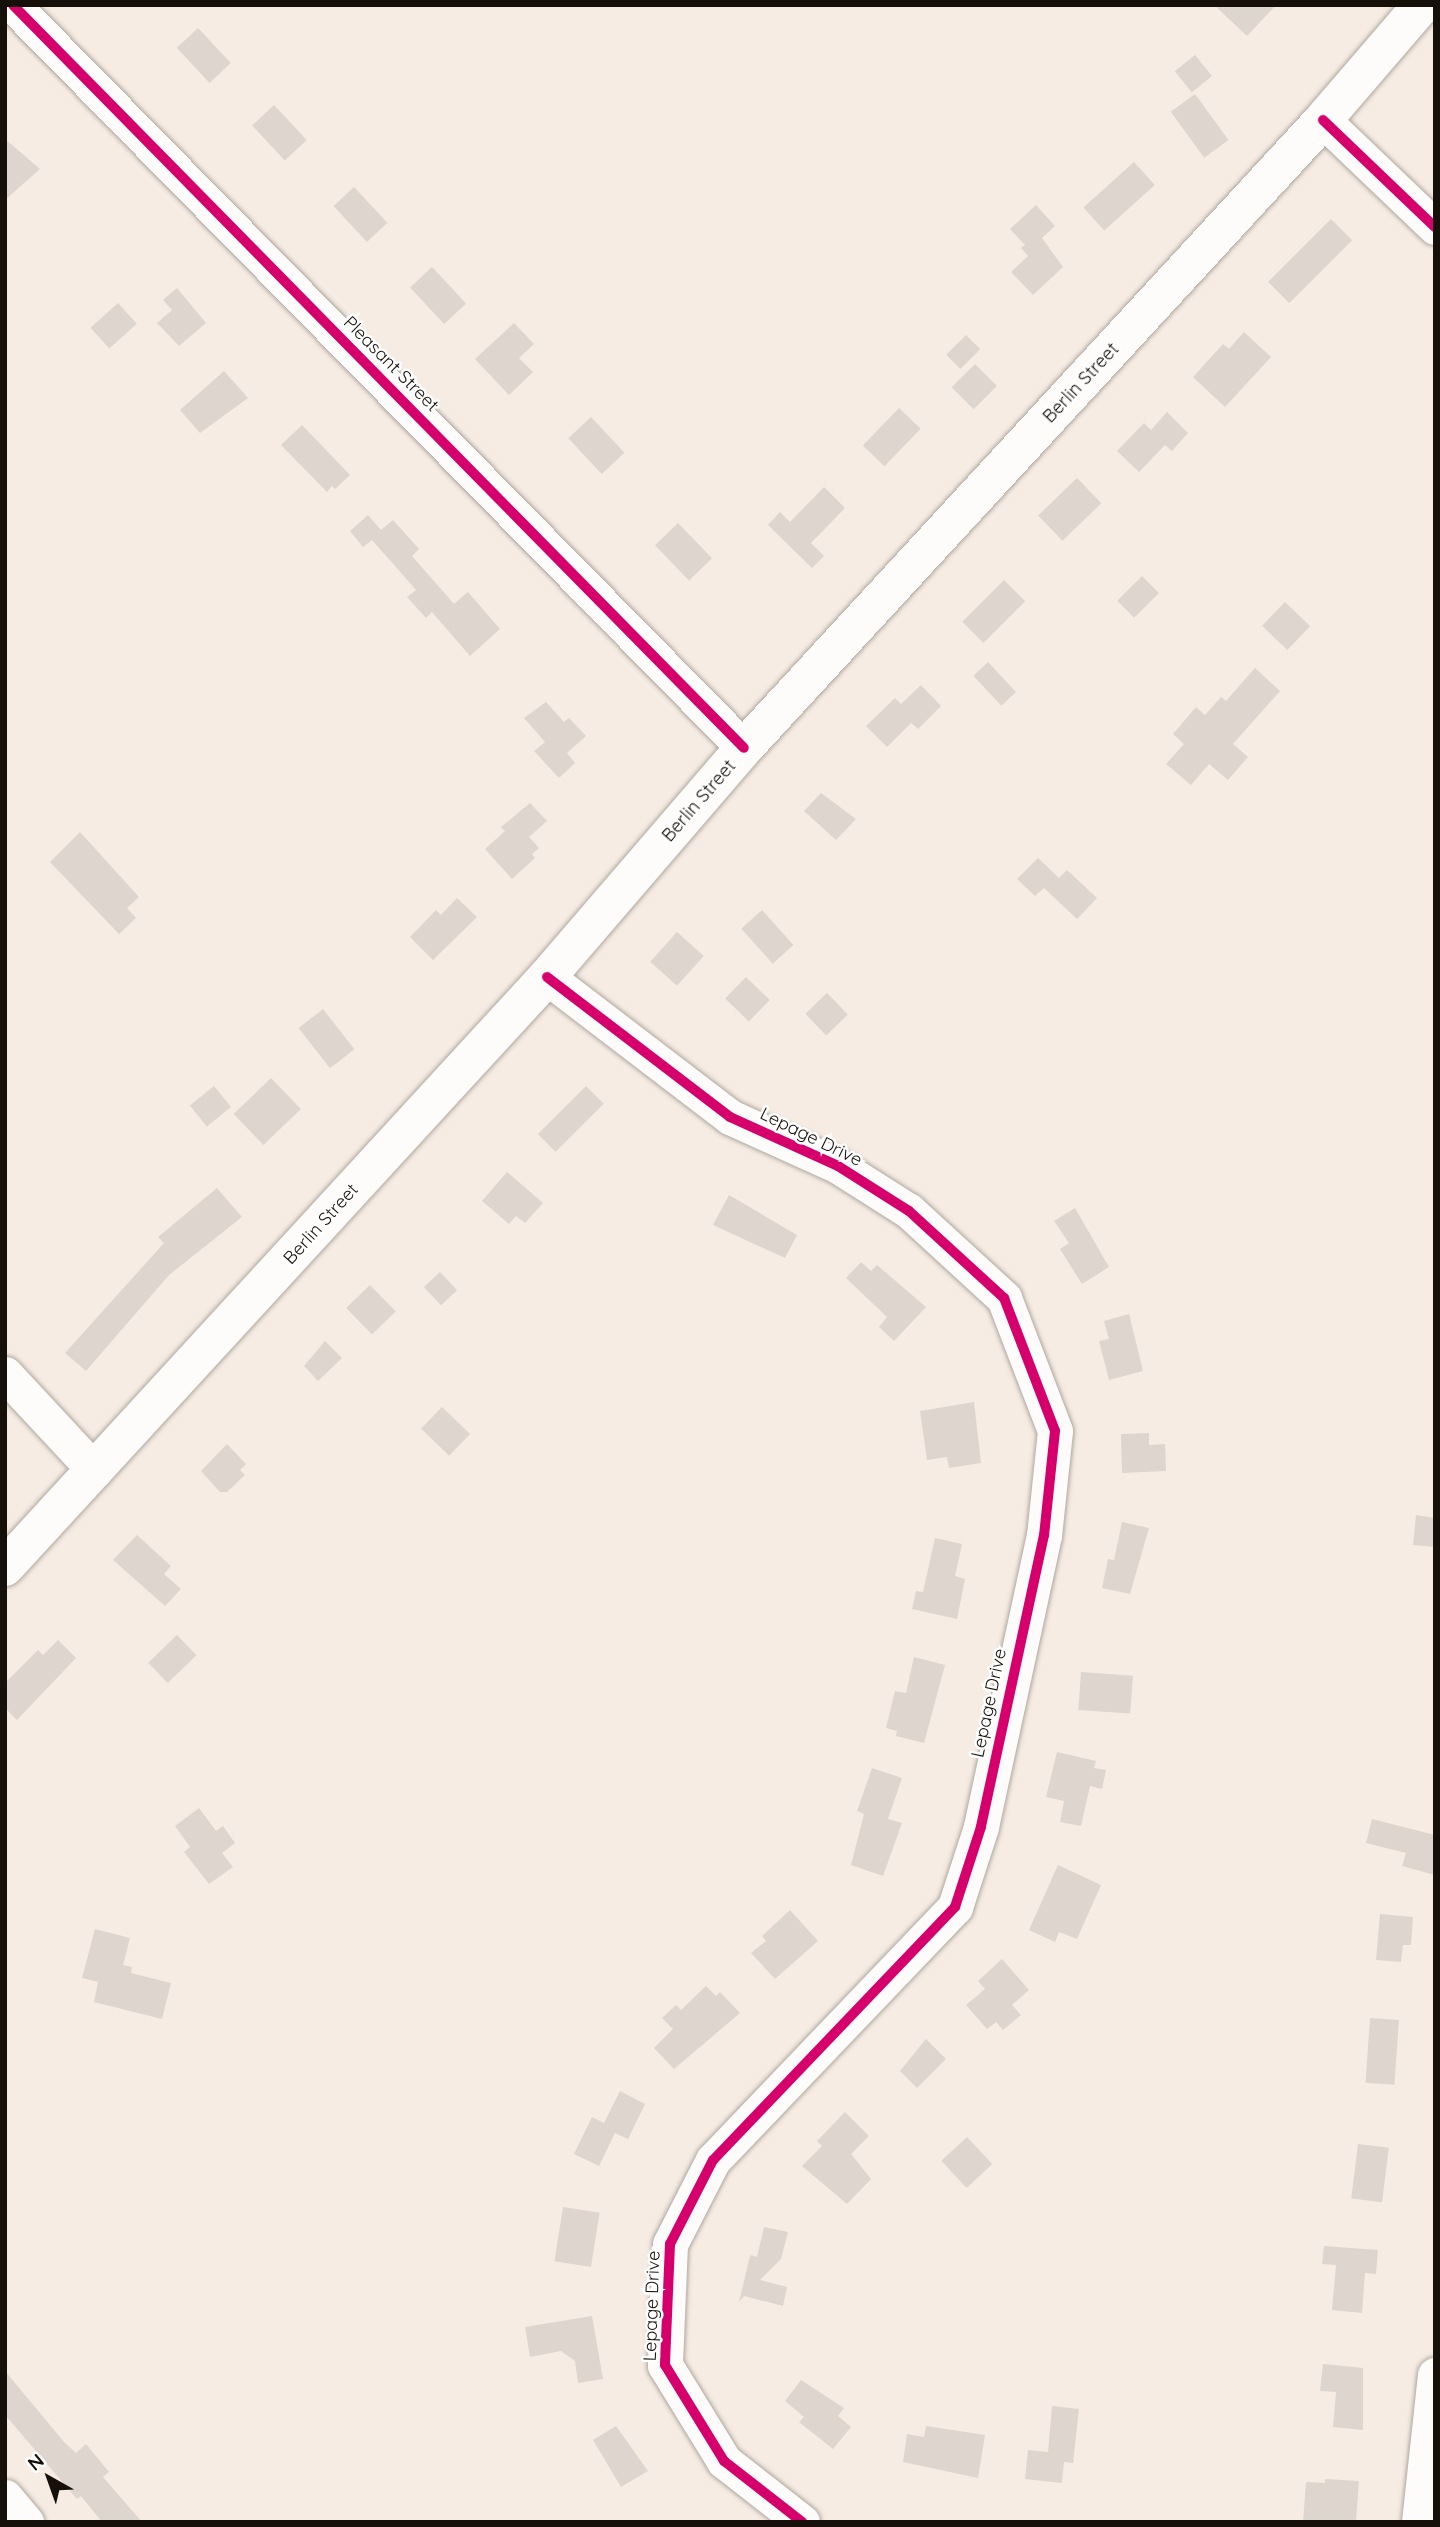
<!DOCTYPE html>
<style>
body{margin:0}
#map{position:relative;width:1440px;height:2527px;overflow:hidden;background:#f6ece3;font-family:Quicksand,sans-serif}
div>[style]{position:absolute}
.building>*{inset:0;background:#ded5ce;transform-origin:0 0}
.roads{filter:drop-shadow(0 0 2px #afa7a0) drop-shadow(0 0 2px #afa7a0)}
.minor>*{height:35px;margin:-17.5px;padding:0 17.5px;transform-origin:17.5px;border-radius:17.5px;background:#fefcfb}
.major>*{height:38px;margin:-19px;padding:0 19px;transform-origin:19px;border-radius:19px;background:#fefcfb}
.cycleway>*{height:10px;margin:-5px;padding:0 5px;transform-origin:5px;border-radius:5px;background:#d6006c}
span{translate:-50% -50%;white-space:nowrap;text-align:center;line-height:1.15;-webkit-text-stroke:5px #fff;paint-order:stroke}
.street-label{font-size:18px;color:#16100b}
.frame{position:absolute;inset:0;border:7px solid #16100b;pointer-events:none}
.north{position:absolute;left:14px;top:2443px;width:70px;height:70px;-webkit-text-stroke:5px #fff;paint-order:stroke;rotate:320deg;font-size:19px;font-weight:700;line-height:28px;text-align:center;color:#16100b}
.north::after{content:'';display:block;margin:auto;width:24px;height:32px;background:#16100b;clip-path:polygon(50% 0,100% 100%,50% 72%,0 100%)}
</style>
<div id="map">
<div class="building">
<div style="clip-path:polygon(1214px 5px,1276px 5px,1247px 36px)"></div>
<div style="left:198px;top:28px;width:48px;height:29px;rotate:47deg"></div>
<div style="left:1195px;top:55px;width:27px;height:26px;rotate:51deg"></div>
<div style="left:1195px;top:94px;width:57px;height:30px;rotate:54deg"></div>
<div style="left:274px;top:105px;width:48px;height:30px;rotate:47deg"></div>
<div style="clip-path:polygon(5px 139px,40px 169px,5px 200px)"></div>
<div style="left:1134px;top:162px;width:31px;height:68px;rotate:48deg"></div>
<div style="left:354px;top:187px;width:49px;height:28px;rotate:47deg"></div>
<div style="clip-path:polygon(1036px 205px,1055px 226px,1042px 238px,1063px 267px,1033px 295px,1011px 272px,1028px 256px,1021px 248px,1025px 245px,1010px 229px)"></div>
<div style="left:1331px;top:219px;width:30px;height:89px;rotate:45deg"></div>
<div style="left:432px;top:267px;width:50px;height:30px;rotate:47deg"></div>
<div style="clip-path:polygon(177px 288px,206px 323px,179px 346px,157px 323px,172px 310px,163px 300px)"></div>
<div style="left:118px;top:303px;width:28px;height:37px;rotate:48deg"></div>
<div style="clip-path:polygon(514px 323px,534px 344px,519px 358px,533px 372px,509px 395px,475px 359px)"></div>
<div style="clip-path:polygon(1244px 332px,1271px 357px,1225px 407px,1193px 377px,1223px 344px,1229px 349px)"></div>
<div style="left:966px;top:335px;width:20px;height:28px;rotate:45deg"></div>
<div style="left:975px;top:364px;width:31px;height:33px;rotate:45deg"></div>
<div style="clip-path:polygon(224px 371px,248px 398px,200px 433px,180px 410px)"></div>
<div style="left:899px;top:408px;width:30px;height:52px;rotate:44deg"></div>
<div style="clip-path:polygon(1167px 412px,1188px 433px,1172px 451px,1165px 445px,1139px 472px,1117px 451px,1144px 423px,1151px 430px)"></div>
<div style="left:591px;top:417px;width:49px;height:31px;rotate:47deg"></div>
<div style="clip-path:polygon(302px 425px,350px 475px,335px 489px,332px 486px,327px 492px,281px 445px)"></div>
<div style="left:1077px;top:478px;width:35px;height:54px;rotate:46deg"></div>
<div style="clip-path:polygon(824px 487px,845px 508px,811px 543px,805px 537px,824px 556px,812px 568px,768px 525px,780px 512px,790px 522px)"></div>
<div style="clip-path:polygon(368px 515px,381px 530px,393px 520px,419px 549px,412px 556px,454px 604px,468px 592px,500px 629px,470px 656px,432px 612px,426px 618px,407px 597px,416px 590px,372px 540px,363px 547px,350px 531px)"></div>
<div style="left:678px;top:523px;width:49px;height:32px;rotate:46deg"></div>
<div style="left:1142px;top:576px;width:24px;height:35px;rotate:45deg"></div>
<div style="left:1004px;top:580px;width:30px;height:59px;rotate:45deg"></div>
<div style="left:1285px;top:602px;width:35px;height:33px;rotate:44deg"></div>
<div style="left:988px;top:662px;width:41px;height:20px;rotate:47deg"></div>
<div style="clip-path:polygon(1255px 668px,1280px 691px,1233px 744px,1248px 757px,1228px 780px,1209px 764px,1191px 785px,1166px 764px,1184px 744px,1173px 734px,1196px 707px,1205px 715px,1221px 697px,1226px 701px)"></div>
<div style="clip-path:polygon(921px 685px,941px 706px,918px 729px,911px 723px,887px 747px,866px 726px,895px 698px,901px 704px)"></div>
<div style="clip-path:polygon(546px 702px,564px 722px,569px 718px,586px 736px,567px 753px,575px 763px,559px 778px,534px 751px,545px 742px,524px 718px)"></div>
<div style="clip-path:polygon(821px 793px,856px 819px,836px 840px,804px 811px)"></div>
<div style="clip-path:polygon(530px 803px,547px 821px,529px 837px,539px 848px,532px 854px,535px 858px,512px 879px,485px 849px,505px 831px,501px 827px)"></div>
<div style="clip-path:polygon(80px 832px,139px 897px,127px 908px,136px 918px,119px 934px,50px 862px)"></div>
<div style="clip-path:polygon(1038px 858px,1059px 878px,1067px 870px,1097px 898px,1077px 919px,1044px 888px,1035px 896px,1017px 879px)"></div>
<div style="clip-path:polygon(457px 898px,477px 917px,433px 960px,410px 937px,436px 910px,441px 915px)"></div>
<div style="left:762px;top:910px;width:47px;height:28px;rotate:48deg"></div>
<div style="left:677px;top:932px;width:36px;height:40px;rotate:42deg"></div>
<div style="left:746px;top:977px;width:33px;height:30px;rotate:44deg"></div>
<div style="left:827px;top:993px;width:30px;height:30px;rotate:46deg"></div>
<div style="left:323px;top:1009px;width:51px;height:31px;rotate:52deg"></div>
<div style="left:271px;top:1078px;width:43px;height:52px;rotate:46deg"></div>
<div style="left:214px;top:1086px;width:27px;height:31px;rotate:51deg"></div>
<div style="left:586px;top:1086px;width:25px;height:68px;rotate:45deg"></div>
<div style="clip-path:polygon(507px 1172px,543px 1203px,525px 1223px,516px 1216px,509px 1224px,482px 1201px)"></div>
<div style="clip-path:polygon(217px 1188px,242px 1217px,169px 1275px,86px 1371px,65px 1353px,164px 1243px,158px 1237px)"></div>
<div style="clip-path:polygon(729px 1195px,797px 1235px,785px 1258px,713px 1225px)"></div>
<div style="clip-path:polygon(1075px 1208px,1109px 1267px,1082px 1284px,1060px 1249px,1069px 1243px,1054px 1221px)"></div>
<div style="clip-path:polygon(861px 1262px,871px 1271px,877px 1265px,926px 1307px,894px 1341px,879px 1327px,887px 1317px,846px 1278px)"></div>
<div style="left:440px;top:1272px;width:25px;height:22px;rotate:47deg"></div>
<div style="left:370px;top:1285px;width:37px;height:33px;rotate:46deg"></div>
<div style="clip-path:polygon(1129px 1314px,1143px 1371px,1109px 1380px,1099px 1341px,1109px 1339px,1104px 1321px)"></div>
<div style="clip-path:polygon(325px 1341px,342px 1358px,318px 1381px,304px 1366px)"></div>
<div style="clip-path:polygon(974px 1402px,981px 1463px,949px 1468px,947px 1457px,927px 1460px,920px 1411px)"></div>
<div style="left:442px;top:1407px;width:39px;height:30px;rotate:44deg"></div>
<div style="clip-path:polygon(1149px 1433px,1149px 1445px,1165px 1444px,1166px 1471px,1122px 1473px,1121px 1434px)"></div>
<div style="clip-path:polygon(227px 1444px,246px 1464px,240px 1470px,245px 1475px,227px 1492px,220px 1492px,201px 1471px)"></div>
<div style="clip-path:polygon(1416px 1515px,1435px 1518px,1435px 1547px,1413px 1545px)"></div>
<div style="clip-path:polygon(1122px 1522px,1149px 1528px,1130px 1594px,1102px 1588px,1108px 1559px,1114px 1560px)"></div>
<div style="clip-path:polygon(137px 1535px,171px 1566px,164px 1574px,181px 1589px,165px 1606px,113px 1560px)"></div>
<div style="clip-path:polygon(935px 1538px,962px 1544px,955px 1576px,965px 1579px,957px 1619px,912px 1609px,916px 1591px,923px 1592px)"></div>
<div style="left:177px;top:1635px;width:28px;height:40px;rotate:46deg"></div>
<div style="clip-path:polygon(58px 1640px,76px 1658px,17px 1720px,5px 1708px,5px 1683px,38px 1650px,43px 1655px)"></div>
<div style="clip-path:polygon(914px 1657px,945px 1665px,924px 1743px,896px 1736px,897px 1731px,886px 1728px,895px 1691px,906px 1693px)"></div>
<div style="left:1081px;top:1672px;width:52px;height:38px;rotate:4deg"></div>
<div style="clip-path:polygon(1057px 1752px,1096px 1761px,1094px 1768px,1106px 1770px,1102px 1789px,1090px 1786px,1081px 1826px,1060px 1822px,1064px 1801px,1046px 1797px)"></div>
<div style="clip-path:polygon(872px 1768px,902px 1778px,888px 1819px,902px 1823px,883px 1876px,851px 1865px,864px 1814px,857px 1811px)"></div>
<div style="clip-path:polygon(199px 1808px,216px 1831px,223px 1826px,235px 1843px,222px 1853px,233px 1867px,209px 1884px,184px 1852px,190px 1847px,175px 1826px)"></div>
<div style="clip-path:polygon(1372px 1819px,1435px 1835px,1435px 1875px,1402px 1866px,1406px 1853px,1366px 1843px)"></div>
<div style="clip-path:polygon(1058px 1865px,1101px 1885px,1077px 1939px,1059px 1932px,1055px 1942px,1029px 1930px)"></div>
<div style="clip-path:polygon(790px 1910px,818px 1941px,775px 1979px,751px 1953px,766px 1941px,762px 1936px)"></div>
<div style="clip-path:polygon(1380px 1914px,1413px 1917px,1411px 1945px,1403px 1945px,1401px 1962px,1376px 1960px)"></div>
<div style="clip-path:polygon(95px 1929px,130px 1938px,123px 1965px,132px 1967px,131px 1973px,171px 1983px,162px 2019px,94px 2002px,98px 1982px,82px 1978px)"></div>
<div style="clip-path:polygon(1002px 1959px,1029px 1990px,1012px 2005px,1021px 2015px,1003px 2030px,996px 2022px,987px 2029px,966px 2005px,985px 1989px,978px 1981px)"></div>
<div style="clip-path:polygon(706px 1986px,716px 1996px,720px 1992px,740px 2013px,674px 2069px,654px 2048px,673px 2029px,662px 2018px,676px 2005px,681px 2010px)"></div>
<div style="left:1370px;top:2018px;width:29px;height:65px;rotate:4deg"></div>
<div style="clip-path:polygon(926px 2039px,946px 2059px,917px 2088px,900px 2071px)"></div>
<div style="clip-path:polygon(620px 2091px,645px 2104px,628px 2139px,615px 2133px,599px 2166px,574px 2154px,592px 2117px,604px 2123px)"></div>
<div style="clip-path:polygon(845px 2112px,869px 2136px,851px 2154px,871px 2179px,847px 2204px,802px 2166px,822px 2146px,817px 2141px)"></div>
<div style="left:967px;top:2137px;width:37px;height:35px;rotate:47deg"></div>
<div style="left:1358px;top:2144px;width:31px;height:55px;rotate:7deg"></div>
<div style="left:563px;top:2207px;width:37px;height:55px;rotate:9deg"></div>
<div style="clip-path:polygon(764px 2227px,788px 2232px,781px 2259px,760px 2280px,787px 2287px,783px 2306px,744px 2296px,739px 2302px,749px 2260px,751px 2255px,757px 2257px)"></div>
<div style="clip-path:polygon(1324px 2246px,1378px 2250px,1376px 2274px,1365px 2273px,1362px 2313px,1332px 2310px,1336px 2265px,1322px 2264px)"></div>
<div style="clip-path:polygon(592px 2316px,603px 2379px,578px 2383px,575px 2361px,561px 2351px,530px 2357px,525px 2327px)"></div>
<div style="clip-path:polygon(1323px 2364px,1363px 2368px,1363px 2430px,1333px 2427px,1336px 2392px,1320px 2391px)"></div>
<div style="clip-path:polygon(5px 2371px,64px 2442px,76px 2453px,86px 2444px,109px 2472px,103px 2477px,142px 2522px,102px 2522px,81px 2496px,77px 2499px,5px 2415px)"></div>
<div style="clip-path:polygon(801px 2380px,844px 2408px,838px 2416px,851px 2427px,833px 2449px,799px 2422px,804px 2417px,785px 2401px)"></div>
<div style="clip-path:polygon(1052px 2406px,1079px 2409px,1073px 2463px,1064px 2462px,1062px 2483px,1025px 2479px,1028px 2450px,1048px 2452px)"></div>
<div style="clip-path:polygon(616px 2426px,648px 2471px,621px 2487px,593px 2440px)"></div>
<div style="clip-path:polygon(926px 2426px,985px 2435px,978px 2478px,903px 2462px,907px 2434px,924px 2437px)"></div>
<div style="clip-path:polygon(1325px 2479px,1359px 2481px,1356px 2521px,1303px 2522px,1306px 2482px,1325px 2483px)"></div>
</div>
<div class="roads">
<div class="minor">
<div style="left:13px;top:5px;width:1042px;rotate:45.47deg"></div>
<div style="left:1323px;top:120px;width:155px;rotate:43.7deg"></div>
<div style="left:547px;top:977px;width:230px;rotate:37.4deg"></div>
<div style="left:730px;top:1117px;width:119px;rotate:24.4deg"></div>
<div style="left:838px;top:1166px;width:84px;rotate:32.4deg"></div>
<div style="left:909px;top:1211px;width:129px;rotate:42.5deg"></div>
<div style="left:1004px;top:1298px;width:142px;rotate:69deg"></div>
<div style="left:1055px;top:1431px;width:105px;rotate:96deg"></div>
<div style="left:1044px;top:1535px;width:299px;rotate:102.2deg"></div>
<div style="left:981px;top:1827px;width:84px;rotate:108deg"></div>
<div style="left:955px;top:1907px;width:350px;rotate:133.7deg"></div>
<div style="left:713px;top:2160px;width:94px;rotate:117.1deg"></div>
<div style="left:670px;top:2244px;width:121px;rotate:92.4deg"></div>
<div style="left:665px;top:2365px;width:113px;rotate:58.4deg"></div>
<div style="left:724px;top:2461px;width:99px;rotate:38deg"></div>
<div style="left:5px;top:1374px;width:132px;rotate:47.1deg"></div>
<div style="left:5px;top:2497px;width:33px;rotate:50deg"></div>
<div style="left:1419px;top:2522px;width:148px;rotate:-83.8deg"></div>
</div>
<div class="major">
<div style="left:5px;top:1567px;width:801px;rotate:-47.43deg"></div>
<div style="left:547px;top:977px;width:302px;rotate:-49.3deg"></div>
<div style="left:744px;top:748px;width:854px;rotate:-47.32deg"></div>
<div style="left:1323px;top:120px;width:152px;rotate:-49.3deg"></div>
</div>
</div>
<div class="cycleway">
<div style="left:13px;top:5px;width:1042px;rotate:45.47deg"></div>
<div style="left:1323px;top:120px;width:155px;rotate:43.7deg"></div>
<div style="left:547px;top:977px;width:230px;rotate:37.4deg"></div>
<div style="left:730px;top:1117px;width:119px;rotate:24.4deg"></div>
<div style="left:838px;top:1166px;width:84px;rotate:32.4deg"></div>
<div style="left:909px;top:1211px;width:129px;rotate:42.5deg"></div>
<div style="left:1004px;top:1298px;width:142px;rotate:69deg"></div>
<div style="left:1055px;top:1431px;width:105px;rotate:96deg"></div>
<div style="left:1044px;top:1535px;width:299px;rotate:102.2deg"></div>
<div style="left:981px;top:1827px;width:84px;rotate:108deg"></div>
<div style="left:955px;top:1907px;width:350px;rotate:133.7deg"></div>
<div style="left:713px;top:2160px;width:94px;rotate:117.1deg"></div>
<div style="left:670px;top:2244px;width:121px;rotate:92.4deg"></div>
<div style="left:665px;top:2365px;width:113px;rotate:58.4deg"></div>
<div style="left:724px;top:2461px;width:99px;rotate:38deg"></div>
</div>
<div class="street-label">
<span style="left:391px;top:364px;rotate:45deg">Pleasant Street</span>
<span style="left:1081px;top:383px;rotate:-47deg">Berlin Street</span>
<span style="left:699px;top:801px;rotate:-49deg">Berlin Street</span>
<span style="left:811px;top:1137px;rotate:26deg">Lepage Drive</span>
<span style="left:321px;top:1224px;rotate:-48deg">Berlin Street</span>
<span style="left:989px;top:1703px;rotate:-78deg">Lepage Drive</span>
<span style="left:652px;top:2306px;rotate:-88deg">Lepage Drive</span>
</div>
<div class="frame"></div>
<div class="north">N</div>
</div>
